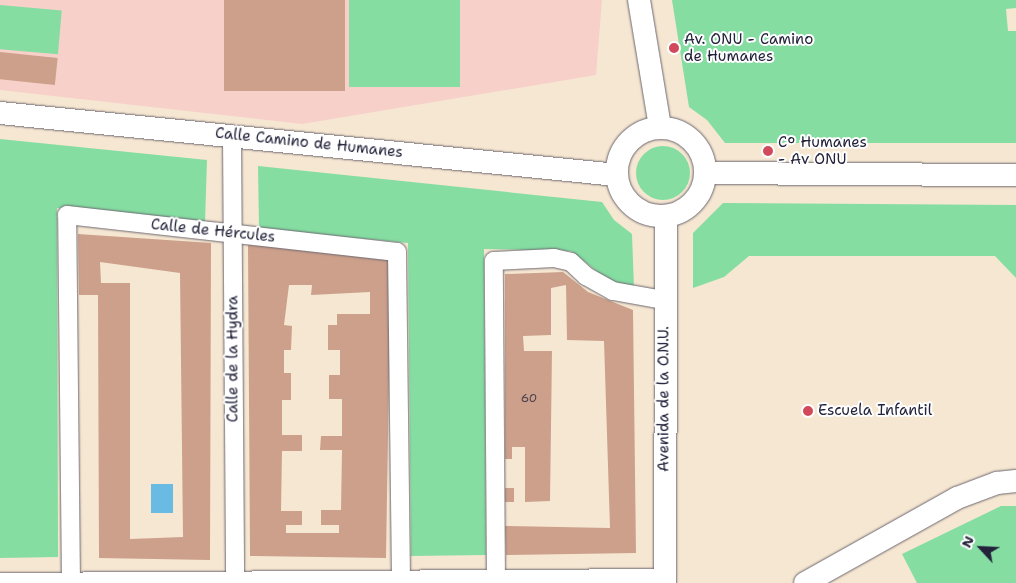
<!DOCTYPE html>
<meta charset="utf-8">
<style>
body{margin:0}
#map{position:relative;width:1016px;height:583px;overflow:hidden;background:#f6e7d2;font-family:"Shantell Sans",sans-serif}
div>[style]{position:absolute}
.built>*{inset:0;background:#f7d0c9}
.green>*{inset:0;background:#85dda2;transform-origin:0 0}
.round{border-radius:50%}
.water>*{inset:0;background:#69bbe4;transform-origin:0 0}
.building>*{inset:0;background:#cca08b;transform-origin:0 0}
.roads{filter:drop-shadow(0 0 1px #6c6770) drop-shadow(0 0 1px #6c6770)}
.minor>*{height:18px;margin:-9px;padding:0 9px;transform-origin:9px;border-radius:9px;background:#fff}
.tertiary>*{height:22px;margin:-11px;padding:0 11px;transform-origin:11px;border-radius:11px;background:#fff}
.tertiary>.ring{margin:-11px;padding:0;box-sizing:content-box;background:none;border:22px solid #fff;border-radius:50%}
.dots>*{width:14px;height:14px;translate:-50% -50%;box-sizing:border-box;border:2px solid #fff;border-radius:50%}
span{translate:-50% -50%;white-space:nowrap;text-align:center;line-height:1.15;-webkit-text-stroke:4px #fff;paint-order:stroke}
.number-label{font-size:12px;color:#4c424f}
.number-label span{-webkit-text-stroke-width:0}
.poi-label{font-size:15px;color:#22223b}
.left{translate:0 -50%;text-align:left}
.street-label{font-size:15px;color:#22223b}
.north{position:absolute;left:956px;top:523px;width:50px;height:50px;-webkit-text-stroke:4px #fff;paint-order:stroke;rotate:295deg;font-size:14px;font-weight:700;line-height:20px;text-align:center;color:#22223b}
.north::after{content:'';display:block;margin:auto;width:18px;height:22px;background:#22223b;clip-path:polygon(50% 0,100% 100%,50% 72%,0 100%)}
</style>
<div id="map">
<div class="built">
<div style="clip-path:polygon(0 0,602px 0,596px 75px,302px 124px,0 90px)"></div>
</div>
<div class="green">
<div style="left:349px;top:0;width:111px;height:87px"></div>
<div style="clip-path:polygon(672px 0,1016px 0,1016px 8px,1006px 9px,1008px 31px,1016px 31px,1016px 143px,725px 143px,707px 120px,689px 107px)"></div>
<div style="left:0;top:5px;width:62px;height:44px;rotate:5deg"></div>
<div style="clip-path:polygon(0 139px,207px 160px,205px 222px,57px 208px,58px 557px,0 558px)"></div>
<div class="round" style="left:636px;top:146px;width:54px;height:54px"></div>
<div style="clip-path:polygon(258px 166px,602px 202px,614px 220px,632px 234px,634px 288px,608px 280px,571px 251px,484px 249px,486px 555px,411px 556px,408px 243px,259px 229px)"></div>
<div style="clip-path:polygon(723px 203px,1016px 205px,1016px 278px,995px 256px,749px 256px,724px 277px,693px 288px,693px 233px)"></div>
<div style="clip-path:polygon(1001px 506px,1016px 506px,1016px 583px,917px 583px,902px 554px)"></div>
</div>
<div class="water">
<div style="left:151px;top:484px;width:22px;height:29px"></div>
</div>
<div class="building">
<div style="left:224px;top:0;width:121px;height:91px"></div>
<div style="left:0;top:52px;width:58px;height:27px;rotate:6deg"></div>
<div style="clip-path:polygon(evenodd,78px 234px,211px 243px,210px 560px,99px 558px,98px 295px,79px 295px,78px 234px,100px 262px,180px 273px,183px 537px,130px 539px,130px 283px,101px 283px,100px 262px)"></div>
<div style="clip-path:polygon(evenodd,248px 245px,391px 255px,386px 558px,250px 556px,248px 245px,289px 285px,312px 285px,311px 295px,370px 292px,370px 314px,337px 314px,337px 325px,328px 325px,328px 350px,340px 350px,340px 375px,329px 375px,329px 399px,342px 399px,342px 436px,321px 436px,320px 450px,342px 450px,341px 510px,321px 510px,321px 525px,339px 525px,339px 533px,286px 533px,286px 525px,302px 525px,302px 511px,281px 511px,282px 451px,302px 451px,302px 435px,282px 435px,282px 400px,291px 400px,291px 373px,284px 373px,284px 350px,291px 350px,292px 326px,284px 325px,289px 285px)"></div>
<div style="clip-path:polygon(563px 272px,588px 292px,633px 310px,636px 553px,506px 555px,505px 526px,610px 528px,604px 341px,567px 340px,566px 285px,551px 288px,551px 335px,523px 336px,524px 351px,552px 351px,550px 501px,525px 502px,525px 447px,512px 447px,512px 459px,505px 459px,505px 274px)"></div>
<div style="left:505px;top:488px;width:9px;height:14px"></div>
</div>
<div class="roads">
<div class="minor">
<div style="left:232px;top:135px;width:448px;rotate:89.6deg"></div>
<div style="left:0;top:582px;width:665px;rotate:-0.34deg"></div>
<div style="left:71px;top:583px;width:368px;rotate:-90.6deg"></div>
<div style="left:67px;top:215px;width:332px;rotate:6.4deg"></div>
<div style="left:397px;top:252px;width:331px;rotate:89.3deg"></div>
<div style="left:496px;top:583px;width:322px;rotate:-90.4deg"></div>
<div style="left:494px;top:261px;width:60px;rotate:-2.9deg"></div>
<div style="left:554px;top:258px;width:17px;rotate:13deg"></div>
<div style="left:571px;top:262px;width:21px;rotate:43deg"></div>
<div style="left:586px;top:276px;width:31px;rotate:29deg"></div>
<div style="left:613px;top:291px;width:52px;rotate:10deg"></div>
</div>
<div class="tertiary">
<div style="left:639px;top:0;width:129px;rotate:80.6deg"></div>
<div style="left:0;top:113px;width:620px;rotate:5.74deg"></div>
<div class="ring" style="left:617px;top:128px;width:66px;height:66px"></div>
<div style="left:706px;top:173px;width:310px;rotate:0.4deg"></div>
<div style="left:665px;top:583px;width:367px;rotate:-89.8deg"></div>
<div style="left:805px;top:583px;width:174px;rotate:-29.2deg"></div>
<div style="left:957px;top:498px;width:43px;rotate:-20.6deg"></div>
<div style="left:997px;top:483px;width:19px;rotate:-6deg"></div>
</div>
</div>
<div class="dots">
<div style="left:674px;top:48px;background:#d1495b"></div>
<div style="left:768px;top:151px;background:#d1495b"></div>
<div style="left:808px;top:411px;background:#d1495b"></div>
</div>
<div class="number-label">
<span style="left:529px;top:399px">60</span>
</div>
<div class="poi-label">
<span class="left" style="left:684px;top:48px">Av. ONU - Camino<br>de Humanes</span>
<span class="left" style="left:778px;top:151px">Cº Humanes<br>- Av ONU</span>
<span class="left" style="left:818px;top:411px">Escuela Infantil</span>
</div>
<div class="street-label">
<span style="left:309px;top:143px;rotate:6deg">Calle Camino de Humanes</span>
<span style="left:213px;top:231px;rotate:6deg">Calle de Hércules</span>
<span style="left:233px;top:359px;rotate:-90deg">Calle de la Hydra</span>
<span style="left:664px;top:399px;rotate:-90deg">Avenida de la O.N.U.</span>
</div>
<div class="north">N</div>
</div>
